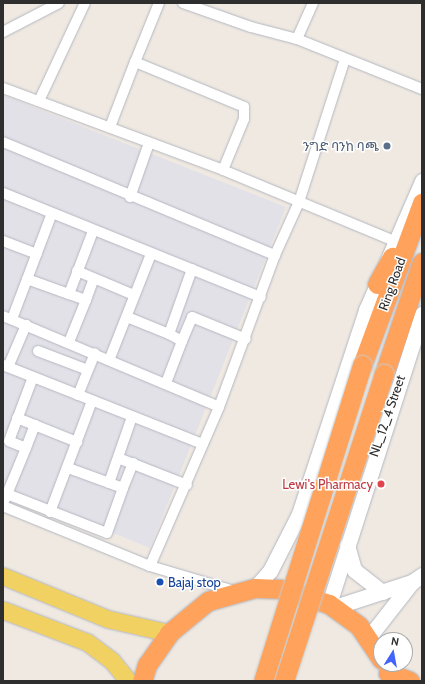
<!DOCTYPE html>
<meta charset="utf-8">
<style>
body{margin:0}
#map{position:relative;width:425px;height:684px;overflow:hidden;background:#efe9e1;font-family:Cabin,"Noto Sans Ethiopic",sans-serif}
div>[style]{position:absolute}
.industrial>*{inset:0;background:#e3e1e8}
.roads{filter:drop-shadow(0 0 1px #b4b7c1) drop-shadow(0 0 1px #b4b7c1)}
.street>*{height:10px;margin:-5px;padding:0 5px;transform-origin:5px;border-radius:5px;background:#fff}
.secondary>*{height:15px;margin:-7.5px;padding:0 7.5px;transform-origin:7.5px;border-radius:7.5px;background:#fff}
.primary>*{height:17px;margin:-8.5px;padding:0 8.5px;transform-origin:8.5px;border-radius:8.5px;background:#f2d163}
.highway>*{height:19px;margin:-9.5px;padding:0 9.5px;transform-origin:9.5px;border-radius:9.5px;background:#ffa35c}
.bridges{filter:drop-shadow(0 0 1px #c9c9c9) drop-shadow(0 0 1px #c9c9c9)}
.highway-bridge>*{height:19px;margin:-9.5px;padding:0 9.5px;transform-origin:9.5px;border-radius:9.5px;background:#ffa35c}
.dots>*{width:11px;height:11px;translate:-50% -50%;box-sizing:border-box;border:2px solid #fff;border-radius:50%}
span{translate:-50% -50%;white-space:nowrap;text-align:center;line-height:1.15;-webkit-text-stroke:3px #fff;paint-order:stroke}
.service-label{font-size:13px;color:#4e5e75}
.right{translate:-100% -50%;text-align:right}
.street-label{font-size:13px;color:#2e2e2e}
.health-label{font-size:13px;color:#be3a42}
.transit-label{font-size:13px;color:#164399}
.left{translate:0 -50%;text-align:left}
.frame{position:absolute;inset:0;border:4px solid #2e2e2e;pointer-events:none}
.north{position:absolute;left:373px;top:632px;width:40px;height:40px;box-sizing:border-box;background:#fff;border:1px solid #ababab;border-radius:50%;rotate:11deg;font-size:11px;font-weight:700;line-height:16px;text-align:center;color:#2e2e2e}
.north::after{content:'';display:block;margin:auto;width:14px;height:18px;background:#4264fb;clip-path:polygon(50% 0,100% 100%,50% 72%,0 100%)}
</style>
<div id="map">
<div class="industrial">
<div style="clip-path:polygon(3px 95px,286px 207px,150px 548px,3px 488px)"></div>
</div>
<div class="roads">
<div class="street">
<div style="left:159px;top:3px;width:64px;rotate:112.1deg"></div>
<div style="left:135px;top:62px;width:118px;rotate:22.4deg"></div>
<div style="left:244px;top:107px;width:12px;rotate:90deg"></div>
<div style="left:244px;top:119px;width:55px;rotate:112.4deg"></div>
<div style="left:183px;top:3px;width:72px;rotate:19.4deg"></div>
<div style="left:251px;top:27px;width:48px;rotate:14.6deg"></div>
<div style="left:313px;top:3px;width:39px;rotate:114deg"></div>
<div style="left:297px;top:39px;width:135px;rotate:21.8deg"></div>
<div style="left:3px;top:32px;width:63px;rotate:-27.4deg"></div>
<div style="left:3px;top:88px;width:235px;rotate:20.4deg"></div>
<div style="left:223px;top:170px;width:185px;rotate:22.5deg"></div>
<div style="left:39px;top:101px;width:108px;rotate:-64.9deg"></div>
<div style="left:110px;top:127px;width:70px;rotate:-69deg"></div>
<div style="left:3px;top:142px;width:295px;rotate:22.6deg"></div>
<div style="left:3px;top:193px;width:278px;rotate:22deg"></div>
<div style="left:130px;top:197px;width:57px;rotate:-70.6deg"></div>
<div style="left:3px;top:241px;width:36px;rotate:21deg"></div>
<div style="left:77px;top:271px;width:62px;rotate:22.8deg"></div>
<div style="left:27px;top:279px;width:45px;rotate:19.7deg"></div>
<div style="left:86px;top:300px;width:23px;rotate:-70deg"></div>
<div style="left:3px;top:316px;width:234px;rotate:22.8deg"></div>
<div style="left:127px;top:317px;width:45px;rotate:22deg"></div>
<div style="left:12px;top:319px;width:113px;rotate:-69.3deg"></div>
<div style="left:182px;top:341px;width:26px;rotate:-67deg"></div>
<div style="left:192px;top:317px;width:58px;rotate:22.2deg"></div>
<div style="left:69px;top:342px;width:45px;rotate:-68deg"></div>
<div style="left:86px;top:300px;width:18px;rotate:-161deg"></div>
<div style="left:69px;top:294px;width:67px;rotate:-69.1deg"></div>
<div style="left:38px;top:351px;width:53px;rotate:20.8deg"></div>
<div style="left:110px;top:358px;width:112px;rotate:-68.5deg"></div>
<div style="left:3px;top:365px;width:215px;rotate:21.6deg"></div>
<div style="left:8px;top:367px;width:46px;rotate:-66.8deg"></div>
<div style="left:166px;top:383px;width:45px;rotate:-69.1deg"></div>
<div style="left:182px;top:341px;width:15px;rotate:-152deg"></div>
<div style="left:169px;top:334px;width:69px;rotate:-70.5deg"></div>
<div style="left:78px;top:395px;width:45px;rotate:-68deg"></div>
<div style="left:17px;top:418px;width:65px;rotate:21.8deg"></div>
<div style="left:26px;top:448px;width:25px;rotate:-69deg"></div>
<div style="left:118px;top:458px;width:74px;rotate:21.4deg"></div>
<div style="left:109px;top:483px;width:70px;rotate:-70.8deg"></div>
<div style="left:123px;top:488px;width:27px;rotate:-68deg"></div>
<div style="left:7px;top:494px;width:107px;rotate:21.3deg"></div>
<div style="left:107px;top:533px;width:48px;rotate:-70.4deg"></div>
<div style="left:123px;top:488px;width:59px;rotate:-160deg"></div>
<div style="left:5px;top:499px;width:55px;rotate:-67.6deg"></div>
<div style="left:26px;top:448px;width:18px;rotate:-158deg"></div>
<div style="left:9px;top:441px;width:68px;rotate:-69.4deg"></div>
<div style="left:3px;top:506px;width:159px;rotate:22.2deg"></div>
<div style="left:150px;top:566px;width:88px;rotate:16.6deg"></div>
<div style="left:50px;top:512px;width:119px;rotate:-69.3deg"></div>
<div style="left:150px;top:566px;width:173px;rotate:-66.5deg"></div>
<div style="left:219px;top:407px;width:162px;rotate:-69.8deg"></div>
<div style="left:275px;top:255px;width:58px;rotate:-65.6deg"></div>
<div style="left:299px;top:202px;width:150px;rotate:-72.2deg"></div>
</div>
<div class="secondary">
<div style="left:347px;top:545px;width:26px;rotate:74deg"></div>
<div style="left:354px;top:570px;width:36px;rotate:38deg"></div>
<div style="left:255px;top:588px;width:23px;rotate:-49deg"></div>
<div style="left:270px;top:571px;width:64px;rotate:-63deg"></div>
<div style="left:299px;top:514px;width:215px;rotate:-71.8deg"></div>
<div style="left:366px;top:310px;width:141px;rotate:-66.5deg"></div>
<div style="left:329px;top:604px;width:305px;rotate:-72.2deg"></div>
<div style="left:335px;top:607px;width:81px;rotate:-18deg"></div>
<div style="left:412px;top:582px;width:12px;rotate:-35deg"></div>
<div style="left:369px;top:637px;width:70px;rotate:-52deg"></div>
</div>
<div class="primary">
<div style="left:3px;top:576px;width:113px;rotate:22.3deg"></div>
<div style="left:108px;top:619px;width:63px;rotate:12.9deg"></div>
<div style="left:3px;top:610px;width:90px;rotate:20.9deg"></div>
<div style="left:87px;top:642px;width:31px;rotate:37deg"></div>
<div style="left:112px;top:661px;width:26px;rotate:51deg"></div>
</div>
<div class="highway">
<div style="left:377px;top:284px;width:31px;rotate:-61deg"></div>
<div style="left:362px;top:365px;width:173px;rotate:-69.7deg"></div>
<div style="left:384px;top:374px;width:118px;rotate:-71.3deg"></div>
<div style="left:388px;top:673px;width:23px;rotate:20deg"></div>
<div style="left:142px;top:681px;width:17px;rotate:-73deg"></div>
<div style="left:147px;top:665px;width:39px;rotate:-55deg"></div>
<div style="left:169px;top:633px;width:50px;rotate:-39.4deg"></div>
<div style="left:208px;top:601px;width:49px;rotate:-15.5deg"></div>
<div style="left:255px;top:588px;width:25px;rotate:2deg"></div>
<div style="left:280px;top:589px;width:51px;rotate:17deg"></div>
<div style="left:329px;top:604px;width:37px;rotate:36deg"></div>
<div style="left:359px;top:626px;width:40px;rotate:56deg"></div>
</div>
</div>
<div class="bridges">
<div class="highway-bridge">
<div style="left:263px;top:681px;width:331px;rotate:-72.6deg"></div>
<div style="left:284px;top:681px;width:323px;rotate:-72deg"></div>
</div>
</div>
<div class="dots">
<div style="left:387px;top:146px;background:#5c6f8a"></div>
<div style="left:381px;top:484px;background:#e0444e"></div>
<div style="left:160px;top:582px;background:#1a4fb4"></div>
</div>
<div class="service-label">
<span class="right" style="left:379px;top:146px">ንግድ ባንከ ባጫ</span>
</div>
<div class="street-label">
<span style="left:392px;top:284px;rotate:-70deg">Ring Road</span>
<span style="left:387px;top:416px;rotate:-71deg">NL_12_4 Street</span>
</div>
<div class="health-label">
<span class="right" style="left:373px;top:484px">Lewi's Pharmacy</span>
</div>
<div class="transit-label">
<span class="left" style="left:168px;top:582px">Bajaj stop</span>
</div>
<div class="frame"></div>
<div class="north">N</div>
</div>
